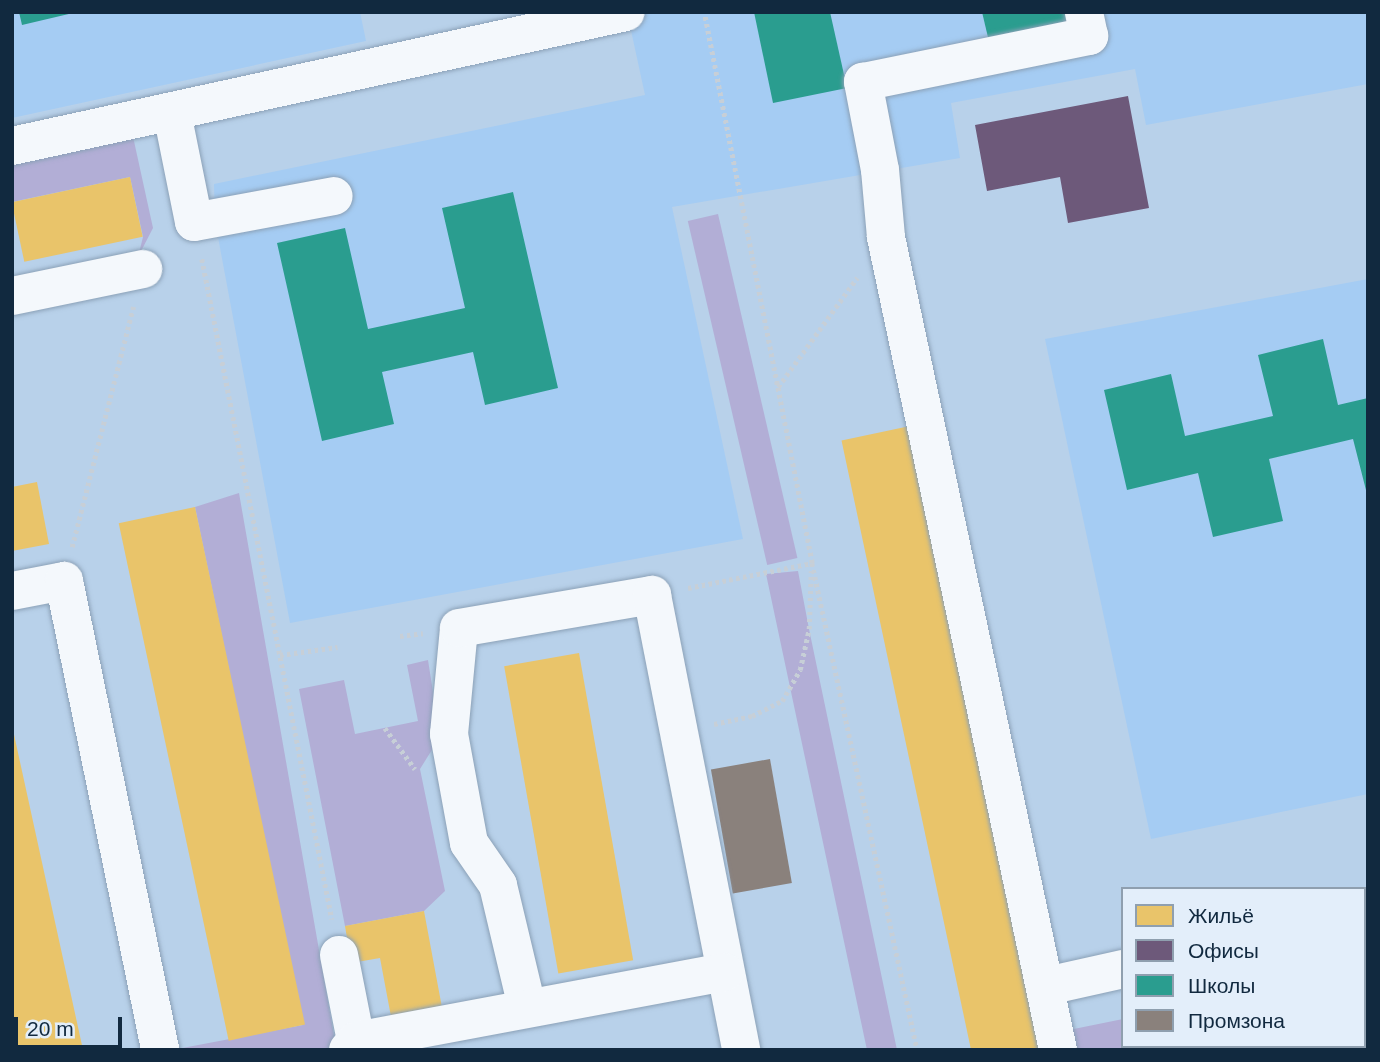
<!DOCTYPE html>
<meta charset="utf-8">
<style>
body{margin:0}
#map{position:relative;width:1380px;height:1062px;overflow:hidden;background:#b8d1ea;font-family:Helvetica,sans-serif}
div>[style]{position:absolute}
.built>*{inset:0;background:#a5ccf3}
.green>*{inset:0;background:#b2aed6;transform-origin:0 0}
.homes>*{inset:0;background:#e9c46a;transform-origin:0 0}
.offices>*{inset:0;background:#6d597a}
.schools>*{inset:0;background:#2a9d8f}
.industry>*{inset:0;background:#8a817c;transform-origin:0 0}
.path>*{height:4.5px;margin-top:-2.25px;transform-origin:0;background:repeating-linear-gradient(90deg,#c7cfd7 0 3.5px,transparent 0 7px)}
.roads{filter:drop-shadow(0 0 2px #8ba1b7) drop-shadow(0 0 2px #8ba1b7)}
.minor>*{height:38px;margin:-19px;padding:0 19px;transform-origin:19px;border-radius:19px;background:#f4f8fc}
span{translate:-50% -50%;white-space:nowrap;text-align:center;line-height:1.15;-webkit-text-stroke:7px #e3eefa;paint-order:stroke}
.frame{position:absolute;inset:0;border:14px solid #11293f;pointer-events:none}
.legend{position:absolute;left:1121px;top:887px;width:245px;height:161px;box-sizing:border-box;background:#e3eefa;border:2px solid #8f9faf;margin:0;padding:9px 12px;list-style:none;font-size:21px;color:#11293f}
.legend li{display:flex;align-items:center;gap:14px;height:35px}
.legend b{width:35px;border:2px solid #8f9faf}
.scale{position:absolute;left:14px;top:1017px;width:108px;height:32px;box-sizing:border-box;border:4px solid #11293f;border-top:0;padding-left:9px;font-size:21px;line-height:24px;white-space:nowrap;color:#11293f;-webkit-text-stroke:5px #e3eefa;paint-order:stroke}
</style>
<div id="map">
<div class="built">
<div style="clip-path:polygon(12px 12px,360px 12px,366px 41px,12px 118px)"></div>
<div style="clip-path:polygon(627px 12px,1368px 12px,1368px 84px,1146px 125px,1135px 69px,951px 103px,960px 158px,672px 207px,743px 539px,290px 623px,215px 221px,214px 184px,645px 95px)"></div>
<div style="clip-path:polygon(1368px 279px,1368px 794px,1151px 839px,1045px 339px)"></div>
</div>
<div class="green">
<div style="clip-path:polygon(132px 132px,153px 228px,138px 257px,143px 237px,130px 177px,12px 202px,12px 158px)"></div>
<div style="left:718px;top:214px;width:353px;height:31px;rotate:77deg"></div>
<div style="clip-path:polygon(239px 493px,336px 1047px,325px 1050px,172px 1050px,303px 1025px,195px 507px)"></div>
<div style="clip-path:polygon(798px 571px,809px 629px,897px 1050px,867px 1050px,766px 574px)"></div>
<div style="clip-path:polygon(428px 660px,440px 737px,420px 769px,445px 891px,424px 911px,345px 926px,299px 689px,344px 680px,355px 734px,418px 721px,407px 665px)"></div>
<div style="clip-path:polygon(1123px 1019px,1123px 1046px,1139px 1050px,1062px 1050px,1059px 1032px)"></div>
<div style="clip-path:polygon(1368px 1032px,1368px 1050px,1283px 1050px,1364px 1046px)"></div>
</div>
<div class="homes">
<div style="left:130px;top:177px;width:61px;height:121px;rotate:78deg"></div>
<div style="left:910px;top:426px;width:637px;height:70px;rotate:78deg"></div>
<div style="clip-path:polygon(37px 482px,49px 544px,12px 551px,12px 487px)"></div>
<div style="left:195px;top:507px;width:529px;height:78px;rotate:78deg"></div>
<div style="left:579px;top:653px;width:312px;height:76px;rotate:80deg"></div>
<div style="clip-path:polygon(13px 730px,83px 1050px,16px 1050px,12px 1033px)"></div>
<div style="clip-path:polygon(424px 911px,443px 1013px,392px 1022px,380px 958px,351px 963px,345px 926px)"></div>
<div style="left:1368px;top:968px;width:64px;height:4px;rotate:90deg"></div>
<div style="clip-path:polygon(1138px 1046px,1294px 1046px,1294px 1047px,1139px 1050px)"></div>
</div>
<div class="offices">
<div style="clip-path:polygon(1128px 96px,1149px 208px,1068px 223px,1060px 177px,987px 191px,975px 125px)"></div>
</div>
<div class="schools">
<div style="clip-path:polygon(19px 12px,73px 12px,73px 13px,22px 25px)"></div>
<div style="clip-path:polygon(754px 12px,830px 12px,847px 88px,773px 103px)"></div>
<div style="clip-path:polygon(982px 12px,1070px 12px,1074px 30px,991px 50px)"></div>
<div style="clip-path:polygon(513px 192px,558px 388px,485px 405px,473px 352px,382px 372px,394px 424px,322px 441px,277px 243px,345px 228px,368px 329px,465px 308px,442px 208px)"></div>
<div style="clip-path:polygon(1323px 339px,1338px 405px,1368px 398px,1368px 498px,1353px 439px,1269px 459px,1283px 521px,1213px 537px,1198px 473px,1127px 490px,1104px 390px,1171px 374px,1185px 436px,1273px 416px,1258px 355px)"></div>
</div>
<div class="industry">
<div style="left:770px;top:759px;width:126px;height:60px;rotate:80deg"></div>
</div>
<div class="path">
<div style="left:202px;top:259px;width:673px;rotate:78.86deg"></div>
<div style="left:778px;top:387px;width:135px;rotate:-54.1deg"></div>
<div style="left:72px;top:547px;width:248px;rotate:-75.7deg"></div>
<div style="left:812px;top:563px;width:498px;rotate:77.8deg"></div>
<div style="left:688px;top:588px;width:126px;rotate:-11.4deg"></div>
<div style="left:812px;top:563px;width:561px;rotate:-101.09deg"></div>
<div style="left:400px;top:636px;width:23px;rotate:-7deg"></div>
<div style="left:280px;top:655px;width:58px;rotate:-8deg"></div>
<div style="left:714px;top:724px;width:39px;rotate:-12deg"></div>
<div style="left:752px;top:716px;width:34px;rotate:-27deg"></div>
<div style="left:782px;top:701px;width:36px;rotate:-60deg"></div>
<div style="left:800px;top:670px;width:42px;rotate:-77.6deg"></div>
<div style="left:809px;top:629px;width:58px;rotate:-88deg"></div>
<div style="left:385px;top:728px;width:51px;rotate:53.8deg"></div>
</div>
<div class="roads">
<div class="minor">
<div style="left:172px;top:113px;width:111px;rotate:78.6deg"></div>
<div style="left:194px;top:222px;width:142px;rotate:-10.5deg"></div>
<div style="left:12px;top:146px;width:628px;rotate:-12.31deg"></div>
<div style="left:12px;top:296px;width:134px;rotate:-11.6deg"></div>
<div style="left:12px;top:591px;width:53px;rotate:-10.9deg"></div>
<div style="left:64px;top:581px;width:479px;rotate:78.4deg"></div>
<div style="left:1364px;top:917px;width:4px"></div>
<div style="left:339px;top:955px;width:88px;rotate:78.8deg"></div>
<div style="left:1047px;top:986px;width:78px;rotate:-12.6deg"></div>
<div style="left:527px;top:1007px;width:125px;rotate:-103.4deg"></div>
<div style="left:498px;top:885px;width:51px;rotate:-124.6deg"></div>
<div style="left:469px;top:843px;width:111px;rotate:-100.4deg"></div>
<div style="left:449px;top:734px;width:106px;rotate:-84.6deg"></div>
<div style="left:459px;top:628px;width:196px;rotate:-9.7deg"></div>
<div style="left:652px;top:595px;width:464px;rotate:78.9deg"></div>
<div style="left:348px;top:1050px;width:12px;rotate:-48deg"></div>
<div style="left:356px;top:1041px;width:375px;rotate:-10.6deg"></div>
<div style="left:1058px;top:1050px;width:831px;rotate:-101.95deg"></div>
<div style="left:886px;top:237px;width:67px;rotate:-95.1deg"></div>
<div style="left:880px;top:170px;width:90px;rotate:-100.9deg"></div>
<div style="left:863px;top:82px;width:231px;rotate:-11.5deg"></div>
<div style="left:1089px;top:36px;width:25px;rotate:-102deg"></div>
</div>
</div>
<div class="frame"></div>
<ul class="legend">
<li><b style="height:19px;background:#e9c46a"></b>Жильё</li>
<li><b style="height:19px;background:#6d597a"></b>Офисы</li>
<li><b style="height:19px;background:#2a9d8f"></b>Школы</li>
<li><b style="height:19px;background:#8a817c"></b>Промзона</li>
</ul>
<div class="scale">20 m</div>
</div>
